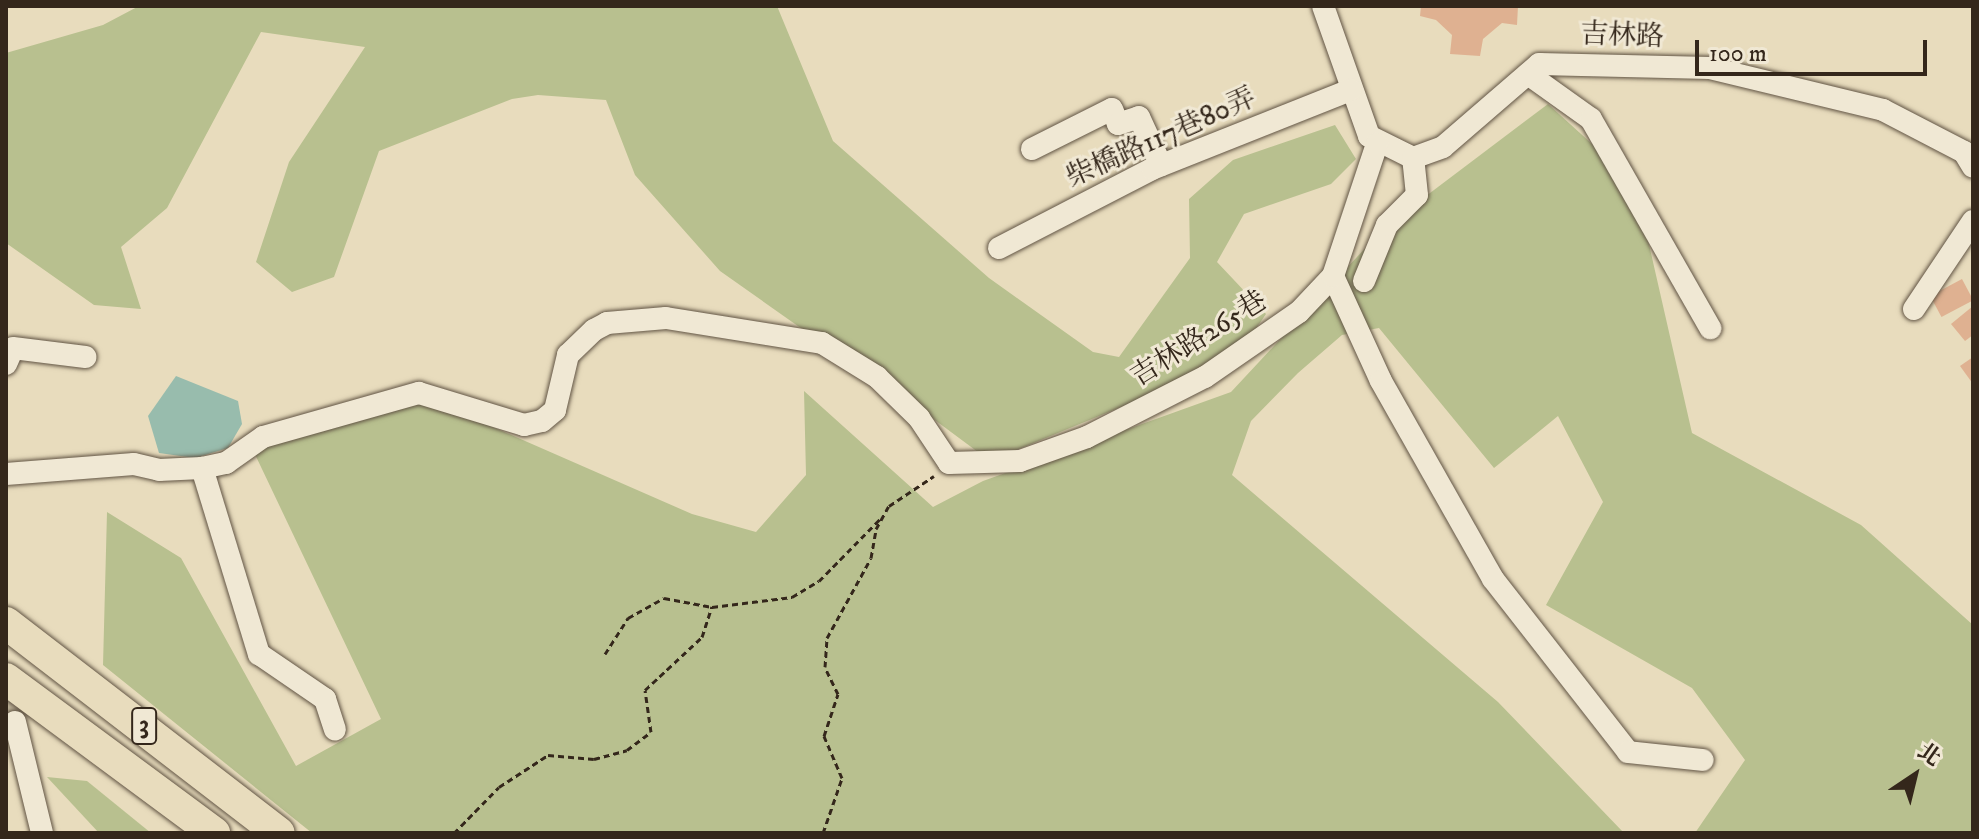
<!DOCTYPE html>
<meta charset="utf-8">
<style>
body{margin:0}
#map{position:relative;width:1979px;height:839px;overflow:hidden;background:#e8dcbd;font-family:"IM FELL DW Pica","Noto Serif TC",serif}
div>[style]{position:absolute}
.green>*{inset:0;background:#b8c08f}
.water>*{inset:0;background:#98bcad}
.building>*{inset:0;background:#dfb191;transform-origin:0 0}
.minor-tunnel>*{height:22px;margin-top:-11px;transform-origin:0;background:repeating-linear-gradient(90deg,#c4b89d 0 22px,transparent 0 33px)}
.path>*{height:3px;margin-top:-1.5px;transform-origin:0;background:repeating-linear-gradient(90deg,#34271b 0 6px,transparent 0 10px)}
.roads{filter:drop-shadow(0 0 2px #615444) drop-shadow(0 0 2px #615444)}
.minor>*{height:22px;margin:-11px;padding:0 11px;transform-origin:11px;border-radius:11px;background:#f0e8d4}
.highway>*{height:32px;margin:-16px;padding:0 16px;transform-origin:16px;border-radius:16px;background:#e8dcbd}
span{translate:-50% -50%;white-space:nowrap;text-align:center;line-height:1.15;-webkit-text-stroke:6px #f0e8d4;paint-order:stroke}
.shield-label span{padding:2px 6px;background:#f0e8d4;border:2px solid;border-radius:6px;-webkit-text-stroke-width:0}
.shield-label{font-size:26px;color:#34271b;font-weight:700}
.street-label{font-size:28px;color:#34271b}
.frame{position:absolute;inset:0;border:8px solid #34271b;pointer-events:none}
.north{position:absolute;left:1875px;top:735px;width:80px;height:80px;-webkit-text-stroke:6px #f0e8d4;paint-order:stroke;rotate:35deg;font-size:22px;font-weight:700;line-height:32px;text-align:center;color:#34271b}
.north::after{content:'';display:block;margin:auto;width:28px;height:36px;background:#34271b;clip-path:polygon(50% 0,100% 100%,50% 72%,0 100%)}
.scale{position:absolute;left:1695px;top:40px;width:232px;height:36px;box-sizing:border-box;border:4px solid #34271b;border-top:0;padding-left:10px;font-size:24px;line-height:28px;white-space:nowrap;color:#34271b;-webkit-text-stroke:6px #f0e8d4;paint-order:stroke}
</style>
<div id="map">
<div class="green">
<div style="clip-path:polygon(139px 6px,777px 6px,833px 141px,989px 278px,1093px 352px,1119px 357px,1190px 258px,1189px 199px,1233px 160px,1335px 125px,1356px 159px,1331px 184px,1244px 214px,1217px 262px,1266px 314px,1246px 343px,1155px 393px,990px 461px,877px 377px,839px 340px,822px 343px,720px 271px,635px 175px,606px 100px,538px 95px,512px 99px,379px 151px,334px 277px,292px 292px,256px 262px,289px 162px,365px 47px,261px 32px,167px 208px,121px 247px,141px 309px,94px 305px,6px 243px,6px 53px,103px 25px)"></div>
<div style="clip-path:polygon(1548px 104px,1635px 183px,1692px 433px,1861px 525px,1973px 625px,1973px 833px,1695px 833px,1745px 760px,1692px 688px,1546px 605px,1603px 502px,1558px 416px,1494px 468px,1379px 328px,1342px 335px,1298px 373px,1251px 421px,1232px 475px,1498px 702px,1624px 833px,312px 833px,103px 665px,107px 512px,181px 558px,296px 766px,381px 719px,251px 446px,406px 389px,692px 514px,756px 532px,806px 475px,804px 391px,933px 507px,983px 481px,1231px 392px,1385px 227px)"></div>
<div style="clip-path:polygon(47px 777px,87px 781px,151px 833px,99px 833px)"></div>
</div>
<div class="water">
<div style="clip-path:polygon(176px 376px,238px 401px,242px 424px,228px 448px,195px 458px,159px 453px,148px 416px)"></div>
</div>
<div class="building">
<div style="clip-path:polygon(1421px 6px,1518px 6px,1517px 25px,1502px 23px,1483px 39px,1480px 56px,1450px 54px,1452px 35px,1436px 20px,1420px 16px)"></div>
<div style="left:1962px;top:279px;width:24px;height:36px;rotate:62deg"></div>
<div style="clip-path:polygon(1973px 306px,1973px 335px,1965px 341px,1951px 324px)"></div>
<div style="clip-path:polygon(1973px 357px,1973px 384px,1960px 366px)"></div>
</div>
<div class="minor-tunnel">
<div style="left:6px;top:692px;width:31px;rotate:73deg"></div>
</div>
<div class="path">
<div style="left:605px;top:654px;width:43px;rotate:-57.4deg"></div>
<div style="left:628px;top:618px;width:41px;rotate:-29.1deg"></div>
<div style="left:664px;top:598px;width:49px;rotate:10.6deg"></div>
<div style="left:712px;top:607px;width:81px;rotate:-7.1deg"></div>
<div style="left:792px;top:597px;width:31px;rotate:-31deg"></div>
<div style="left:819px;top:581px;width:87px;rotate:-45.5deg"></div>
<div style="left:454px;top:833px;width:64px;rotate:-45.6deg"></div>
<div style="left:499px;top:787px;width:59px;rotate:-33.1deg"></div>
<div style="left:548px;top:755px;width:46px;rotate:5deg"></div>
<div style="left:594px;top:759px;width:34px;rotate:-15deg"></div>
<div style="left:627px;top:750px;width:30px;rotate:-37deg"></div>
<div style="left:651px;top:732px;width:42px;rotate:-98.1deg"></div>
<div style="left:645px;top:690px;width:78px;rotate:-42.9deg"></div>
<div style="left:702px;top:637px;width:32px;rotate:-72deg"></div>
<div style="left:823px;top:833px;width:58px;rotate:-70.9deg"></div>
<div style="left:842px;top:778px;width:46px;rotate:-113.2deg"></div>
<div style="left:824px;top:736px;width:44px;rotate:-71.6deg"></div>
<div style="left:838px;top:694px;width:30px;rotate:-116deg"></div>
<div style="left:825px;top:667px;width:29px;rotate:-86deg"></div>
<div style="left:827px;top:638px;width:91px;rotate:-61.2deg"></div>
<div style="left:871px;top:558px;width:29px;rotate:-80deg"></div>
<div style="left:876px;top:529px;width:26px;rotate:-61deg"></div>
<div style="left:889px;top:506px;width:54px;rotate:-33.7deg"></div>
</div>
<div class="roads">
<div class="minor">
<div style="left:1323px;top:6px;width:138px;rotate:70.5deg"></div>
<div style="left:1369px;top:136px;width:49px;rotate:26.6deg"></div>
<div style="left:1413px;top:158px;width:32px;rotate:-20deg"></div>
<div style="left:1443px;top:147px;width:127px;rotate:-40.8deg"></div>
<div style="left:1539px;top:64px;width:171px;rotate:1.3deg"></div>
<div style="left:1710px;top:68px;width:178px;rotate:13.6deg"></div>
<div style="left:1883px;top:110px;width:91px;rotate:27.4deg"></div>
<div style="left:1964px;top:152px;width:17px;rotate:59deg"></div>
<div style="left:1528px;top:74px;width:77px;rotate:35.5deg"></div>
<div style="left:1591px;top:119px;width:241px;rotate:60.3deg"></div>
<div style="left:1032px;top:149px;width:89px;rotate:-26.6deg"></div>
<div style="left:1112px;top:109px;width:16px;rotate:68deg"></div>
<div style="left:1118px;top:124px;width:22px;rotate:-18deg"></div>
<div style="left:1139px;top:117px;width:53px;rotate:65.4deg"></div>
<div style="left:999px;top:248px;width:172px;rotate:-27.3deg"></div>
<div style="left:1152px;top:169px;width:214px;rotate:-21.7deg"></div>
<div style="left:1333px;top:276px;width:115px;rotate:65.4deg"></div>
<div style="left:1381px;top:381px;width:227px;rotate:60.5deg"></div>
<div style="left:1493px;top:579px;width:219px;rotate:52deg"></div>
<div style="left:1628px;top:752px;width:75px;rotate:6.1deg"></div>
<div style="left:1364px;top:281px;width:61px;rotate:-67.7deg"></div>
<div style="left:1387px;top:225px;width:42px;rotate:-45deg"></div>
<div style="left:1417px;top:195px;width:37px;rotate:-96deg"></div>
<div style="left:1914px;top:309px;width:106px;rotate:-56.2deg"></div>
<div style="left:6px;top:364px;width:17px;rotate:-66deg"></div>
<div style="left:13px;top:348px;width:73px;rotate:7.1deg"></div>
<div style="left:202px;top:468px;width:195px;rotate:73deg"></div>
<div style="left:259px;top:654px;width:80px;rotate:34.3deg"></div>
<div style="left:325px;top:699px;width:32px;rotate:72deg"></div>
<div style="left:6px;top:474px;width:128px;rotate:-4.5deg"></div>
<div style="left:134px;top:464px;width:26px;rotate:13deg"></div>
<div style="left:159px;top:470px;width:43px;rotate:-2.7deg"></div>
<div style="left:202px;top:468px;width:25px;rotate:-12deg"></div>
<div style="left:226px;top:463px;width:45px;rotate:-35.1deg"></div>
<div style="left:263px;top:437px;width:162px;rotate:-15.8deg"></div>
<div style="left:419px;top:393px;width:110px;rotate:16.9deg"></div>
<div style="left:524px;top:425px;width:18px;rotate:-13deg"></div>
<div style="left:542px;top:421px;width:17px;rotate:-40deg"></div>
<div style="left:555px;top:410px;width:57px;rotate:-76.7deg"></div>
<div style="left:568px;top:355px;width:36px;rotate:-44deg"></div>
<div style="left:594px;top:330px;width:15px;rotate:-28deg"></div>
<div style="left:607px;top:323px;width:59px;rotate:-4.8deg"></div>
<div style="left:666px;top:318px;width:158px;rotate:9.1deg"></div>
<div style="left:822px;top:343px;width:65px;rotate:31.7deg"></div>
<div style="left:877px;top:377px;width:59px;rotate:44.3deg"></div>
<div style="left:919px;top:418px;width:54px;rotate:56.3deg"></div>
<div style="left:949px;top:463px;width:71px;rotate:-1.6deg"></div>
<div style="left:1020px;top:461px;width:71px;rotate:-19.7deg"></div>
<div style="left:1087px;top:437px;width:132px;rotate:-27deg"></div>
<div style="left:1205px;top:377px;width:114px;rotate:-34.7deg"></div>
<div style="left:1299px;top:312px;width:50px;rotate:-46.6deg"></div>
<div style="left:1333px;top:276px;width:139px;rotate:-71.6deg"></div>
<div style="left:15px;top:722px;width:114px;rotate:76.3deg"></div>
</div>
<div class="highway">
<div style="left:6px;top:623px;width:344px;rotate:37.6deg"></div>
<div style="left:6px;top:679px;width:259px;rotate:36.5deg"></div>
</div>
</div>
<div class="shield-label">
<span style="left:144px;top:726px">3</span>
</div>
<div class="street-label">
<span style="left:1622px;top:36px;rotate:2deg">吉林路</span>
<span style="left:1161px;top:138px;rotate:-24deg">柴橋路117巷80弄</span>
<span style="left:1199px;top:339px;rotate:-32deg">吉林路265巷</span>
</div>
<div class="frame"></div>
<div class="north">北</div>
<div class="scale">100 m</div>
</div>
